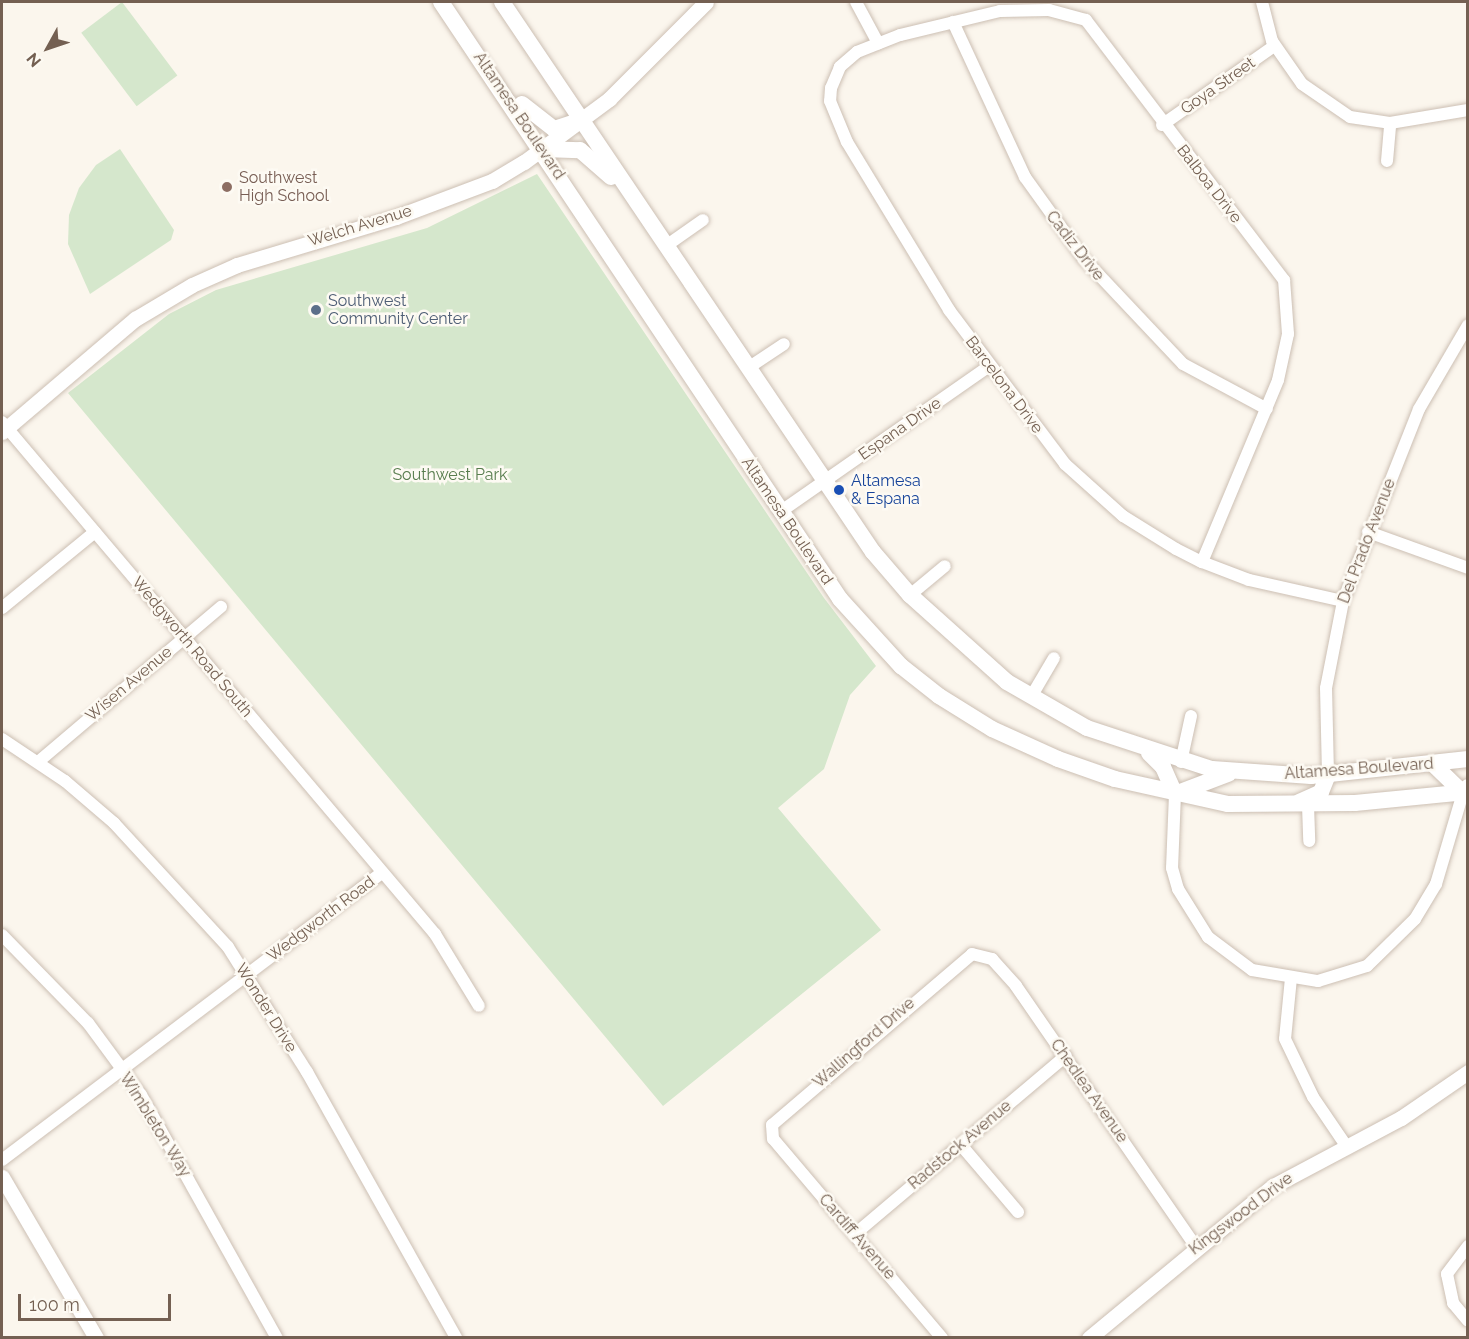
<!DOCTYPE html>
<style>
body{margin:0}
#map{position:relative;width:1469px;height:1339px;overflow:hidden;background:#fbf6ed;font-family:Raleway,sans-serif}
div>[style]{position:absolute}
.green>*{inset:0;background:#d5e7cc;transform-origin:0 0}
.roads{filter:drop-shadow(0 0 2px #ccbfb3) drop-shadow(0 0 2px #ccbfb3)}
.minor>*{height:12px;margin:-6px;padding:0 6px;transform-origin:6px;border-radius:6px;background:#fff}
.tertiary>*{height:15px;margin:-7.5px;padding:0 7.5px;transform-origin:7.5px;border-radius:7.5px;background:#fff}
.secondary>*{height:16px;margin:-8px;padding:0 8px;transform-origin:8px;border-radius:8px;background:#fff}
.dots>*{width:16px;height:16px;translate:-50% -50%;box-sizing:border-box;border:3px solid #fdfaf3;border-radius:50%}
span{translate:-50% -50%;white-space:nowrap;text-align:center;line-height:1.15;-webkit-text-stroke:5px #fdfaf3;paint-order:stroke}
.street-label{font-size:16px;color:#746052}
.education-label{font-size:16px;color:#785e54}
.left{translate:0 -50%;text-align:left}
.service-label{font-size:16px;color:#4e5e75}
.park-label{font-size:16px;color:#587d4e}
.transit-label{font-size:16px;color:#164399}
.frame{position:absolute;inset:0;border:3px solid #746052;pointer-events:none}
.north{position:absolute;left:18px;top:18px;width:60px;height:60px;-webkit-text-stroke:4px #fdfaf3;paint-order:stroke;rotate:230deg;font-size:16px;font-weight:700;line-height:24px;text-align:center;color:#746052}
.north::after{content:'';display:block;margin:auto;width:21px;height:27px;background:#746052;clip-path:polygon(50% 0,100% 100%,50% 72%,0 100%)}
.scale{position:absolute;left:18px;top:1294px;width:153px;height:27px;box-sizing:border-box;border:3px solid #746052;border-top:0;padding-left:8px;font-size:18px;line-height:21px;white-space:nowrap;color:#746052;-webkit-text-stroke:4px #fdfaf3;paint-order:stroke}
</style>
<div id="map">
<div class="green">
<div style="left:122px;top:2px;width:92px;height:51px;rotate:53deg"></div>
<div style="clip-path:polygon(120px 149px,174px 230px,171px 240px,90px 294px,68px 244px,69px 215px,79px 188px,96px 165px)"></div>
<div style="clip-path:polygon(537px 174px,824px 598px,876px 666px,850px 695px,824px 769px,778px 808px,881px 930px,663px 1106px,68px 393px,169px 314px,216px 290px,427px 228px)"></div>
</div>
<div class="roads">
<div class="minor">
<div style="left:856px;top:2px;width:47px;rotate:61.8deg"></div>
<div style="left:1262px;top:2px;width:40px;rotate:75.6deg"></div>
<div style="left:1272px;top:41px;width:52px;rotate:55.1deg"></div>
<div style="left:1302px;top:84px;width:58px;rotate:34.5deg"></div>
<div style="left:1350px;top:117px;width:40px;rotate:8.5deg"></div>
<div style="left:953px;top:22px;width:171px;rotate:65.1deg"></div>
<div style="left:1025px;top:177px;width:101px;rotate:54.3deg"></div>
<div style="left:1084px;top:259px;width:144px;rotate:46.7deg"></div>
<div style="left:1183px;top:364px;width:95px;rotate:28.2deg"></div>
<div style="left:1162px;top:125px;width:137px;rotate:-35.2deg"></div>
<div style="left:1387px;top:161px;width:38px;rotate:-85deg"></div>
<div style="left:1390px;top:123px;width:79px;rotate:-9.5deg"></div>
<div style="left:666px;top:246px;width:45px;rotate:-35.1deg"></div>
<div style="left:748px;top:368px;width:43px;rotate:-33.7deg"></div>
<div style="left:2px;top:422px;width:671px;rotate:49.78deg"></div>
<div style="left:435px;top:934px;width:84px;rotate:58.6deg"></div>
<div style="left:780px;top:512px;width:255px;rotate:-34.9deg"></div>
<div style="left:1368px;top:532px;width:106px;rotate:19.8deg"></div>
<div style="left:1202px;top:562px;width:197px;rotate:-67.3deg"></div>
<div style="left:1278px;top:380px;width:47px;rotate:-77.7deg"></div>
<div style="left:1288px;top:334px;width:54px;rotate:-94.2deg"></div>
<div style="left:1284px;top:280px;width:327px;rotate:-127.3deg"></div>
<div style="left:1086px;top:20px;width:38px;rotate:-165deg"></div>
<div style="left:1049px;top:10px;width:49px;rotate:178.8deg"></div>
<div style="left:1000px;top:11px;width:103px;rotate:166.5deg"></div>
<div style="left:900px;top:35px;width:46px;rotate:158.4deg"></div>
<div style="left:857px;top:52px;width:23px;rotate:139deg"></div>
<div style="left:840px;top:67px;width:23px;rotate:113deg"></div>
<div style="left:831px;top:88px;width:13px;rotate:94deg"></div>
<div style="left:830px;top:101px;width:44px;rotate:67.5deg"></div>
<div style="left:847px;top:142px;width:197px;rotate:58.7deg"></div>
<div style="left:949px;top:310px;width:193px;rotate:53deg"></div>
<div style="left:1065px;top:464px;width:78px;rotate:41.9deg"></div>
<div style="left:1123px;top:516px;width:62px;rotate:31.9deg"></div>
<div style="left:1176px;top:549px;width:29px;rotate:27deg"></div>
<div style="left:1202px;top:562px;width:50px;rotate:21deg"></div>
<div style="left:1249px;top:580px;width:96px;rotate:12.6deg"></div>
<div style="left:910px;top:595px;width:45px;rotate:-39.6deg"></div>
<div style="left:2px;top:608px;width:120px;rotate:-39.3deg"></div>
<div style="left:1031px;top:697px;width:45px;rotate:-59.5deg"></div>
<div style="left:2px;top:739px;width:76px;rotate:33.7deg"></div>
<div style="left:65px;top:781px;width:65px;rotate:40.6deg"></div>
<div style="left:114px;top:823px;width:168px;rotate:47.4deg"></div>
<div style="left:228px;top:947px;width:148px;rotate:57.7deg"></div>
<div style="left:307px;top:1072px;width:305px;rotate:60.7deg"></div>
<div style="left:38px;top:762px;width:240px;rotate:-40.3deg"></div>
<div style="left:1181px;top:762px;width:47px;rotate:-77.7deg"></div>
<div style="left:1328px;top:775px;width:87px;rotate:-91.3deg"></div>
<div style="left:1326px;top:688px;width:89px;rotate:-78.9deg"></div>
<div style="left:1343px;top:601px;width:206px;rotate:-68.4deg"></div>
<div style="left:1419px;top:409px;width:97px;rotate:-59.7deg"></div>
<div style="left:1175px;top:794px;width:74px;rotate:92.3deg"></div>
<div style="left:1172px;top:868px;width:22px;rotate:74deg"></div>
<div style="left:1178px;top:889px;width:57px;rotate:58deg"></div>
<div style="left:1208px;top:937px;width:55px;rotate:36.9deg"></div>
<div style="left:1252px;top:970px;width:67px;rotate:9.5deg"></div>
<div style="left:1318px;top:981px;width:51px;rotate:-17deg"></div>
<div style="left:1367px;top:966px;width:67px;rotate:-44.4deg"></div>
<div style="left:1415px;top:919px;width:41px;rotate:-59deg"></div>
<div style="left:1436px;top:884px;width:95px;rotate:-73.5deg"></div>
<div style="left:1308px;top:805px;width:36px;rotate:88deg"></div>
<div style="left:2px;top:935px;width:123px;rotate:45.7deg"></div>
<div style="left:88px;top:1023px;width:89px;rotate:53.6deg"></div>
<div style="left:141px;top:1095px;width:278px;rotate:60.8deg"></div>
<div style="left:1291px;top:978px;width:61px;rotate:95.6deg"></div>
<div style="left:1285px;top:1039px;width:64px;rotate:64.2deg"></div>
<div style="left:1313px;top:1097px;width:60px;rotate:55.8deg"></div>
<div style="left:961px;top:1145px;width:88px;rotate:49.6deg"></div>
<div style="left:2px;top:1160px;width:475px;rotate:-37.1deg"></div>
<div style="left:855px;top:1234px;width:276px;rotate:-40.2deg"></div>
<div style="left:1468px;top:1246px;width:35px;rotate:127deg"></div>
<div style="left:1447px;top:1274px;width:30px;rotate:78deg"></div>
<div style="left:1453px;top:1303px;width:23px;rotate:50deg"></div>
<div style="left:942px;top:1338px;width:261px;rotate:-130.3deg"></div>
<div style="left:773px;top:1139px;width:14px;rotate:-94deg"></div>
<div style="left:772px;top:1125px;width:263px;rotate:-40.5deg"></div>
<div style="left:972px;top:954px;width:21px;rotate:14deg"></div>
<div style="left:992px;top:959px;width:36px;rotate:48deg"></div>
<div style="left:1016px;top:986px;width:317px;rotate:55.4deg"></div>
</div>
<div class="tertiary">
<div style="left:2px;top:432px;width:175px;rotate:-40.4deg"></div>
<div style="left:135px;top:319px;width:66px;rotate:-30.8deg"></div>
<div style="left:192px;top:285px;width:49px;rotate:-24deg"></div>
<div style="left:237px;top:265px;width:166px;rotate:-16.8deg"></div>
<div style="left:396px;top:217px;width:103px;rotate:-20.6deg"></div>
<div style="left:492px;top:181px;width:37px;rotate:-31deg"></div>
<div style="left:524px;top:162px;width:106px;rotate:-36.5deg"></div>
<div style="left:609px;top:99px;width:137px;rotate:-45deg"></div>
<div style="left:2px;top:1177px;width:186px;rotate:59.7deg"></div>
<div style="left:1089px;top:1338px;width:239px;rotate:-39.6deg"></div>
<div style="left:1273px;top:1186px;width:145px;rotate:-28deg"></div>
<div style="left:1401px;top:1118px;width:81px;rotate:-34.5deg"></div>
</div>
<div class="secondary">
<div style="left:441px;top:2px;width:718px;rotate:56.24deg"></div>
<div style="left:840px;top:599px;width:91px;rotate:47.7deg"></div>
<div style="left:901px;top:666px;width:48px;rotate:38.3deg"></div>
<div style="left:939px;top:696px;width:62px;rotate:31.9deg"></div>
<div style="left:992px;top:729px;width:72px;rotate:24.4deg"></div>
<div style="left:1058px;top:759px;width:60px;rotate:19.3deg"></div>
<div style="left:1115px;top:779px;width:116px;rotate:12.5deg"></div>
<div style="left:1228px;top:804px;width:127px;rotate:-0.5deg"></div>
<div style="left:1355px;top:803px;width:114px;rotate:-5.6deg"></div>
<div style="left:502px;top:2px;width:663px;rotate:56deg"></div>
<div style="left:873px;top:552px;width:57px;rotate:49.3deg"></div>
<div style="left:910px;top:595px;width:130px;rotate:41.9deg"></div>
<div style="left:1007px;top:682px;width:92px;rotate:29.9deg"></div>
<div style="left:1087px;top:728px;width:132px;rotate:18.2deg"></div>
<div style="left:1212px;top:769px;width:99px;rotate:4deg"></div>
<div style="left:1311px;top:776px;width:158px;rotate:-6.2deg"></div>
<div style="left:522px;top:104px;width:41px;rotate:38deg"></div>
<div style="left:554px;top:129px;width:28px;rotate:-18deg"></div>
<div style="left:543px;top:149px;width:37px;rotate:2deg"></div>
<div style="left:580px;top:150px;width:41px;rotate:41.1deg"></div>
<div style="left:1149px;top:753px;width:20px;rotate:45deg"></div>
<div style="left:1163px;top:767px;width:30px;rotate:66deg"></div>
<div style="left:1175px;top:794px;width:57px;rotate:-20.7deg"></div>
<div style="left:1433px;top:764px;width:42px;rotate:44deg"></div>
<div style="left:1463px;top:793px;width:8px;rotate:-50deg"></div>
<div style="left:1299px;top:802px;width:24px;rotate:-24deg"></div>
<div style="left:1321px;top:792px;width:18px;rotate:-68deg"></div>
</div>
</div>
<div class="dots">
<div style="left:227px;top:187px;background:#8d6e63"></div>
<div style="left:316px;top:310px;background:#5c6f8a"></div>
<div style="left:839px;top:490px;background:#1a4fb4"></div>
</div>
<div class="street-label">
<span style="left:1218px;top:86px;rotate:-35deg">Goya Street</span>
<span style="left:519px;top:116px;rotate:56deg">Altamesa Boulevard</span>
<span style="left:1209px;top:184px;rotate:52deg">Balboa Drive</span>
<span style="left:360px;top:226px;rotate:-17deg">Welch Avenue</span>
<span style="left:1075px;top:246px;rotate:52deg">Cadiz Drive</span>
<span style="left:1004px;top:385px;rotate:53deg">Barcelona Drive</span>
<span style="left:900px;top:429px;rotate:-35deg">Espana Drive</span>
<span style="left:787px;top:521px;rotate:56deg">Altamesa Boulevard</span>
<span style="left:1367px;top:541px;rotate:-69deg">Del Prado Avenue</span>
<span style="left:192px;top:647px;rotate:50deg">Wedgworth Road South</span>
<span style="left:129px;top:684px;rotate:-40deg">Wisen Avenue</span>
<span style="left:1359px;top:769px;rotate:-4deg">Altamesa Boulevard</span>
<span style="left:321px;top:919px;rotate:-37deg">Wedgworth Road</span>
<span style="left:266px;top:1008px;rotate:58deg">Wonder Drive</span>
<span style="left:864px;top:1043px;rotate:-41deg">Wallingford Drive</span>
<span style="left:1089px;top:1091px;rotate:55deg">Chedlea Avenue</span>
<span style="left:155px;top:1125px;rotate:58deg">Wimbleton Way</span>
<span style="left:960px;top:1145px;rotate:-40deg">Radstock Avenue</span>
<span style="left:1241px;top:1214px;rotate:-37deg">Kingswood Drive</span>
<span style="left:857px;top:1237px;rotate:49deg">Cardiff Avenue</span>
</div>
<div class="education-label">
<span class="left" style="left:239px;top:187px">Southwest<br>High School</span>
</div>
<div class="service-label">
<span class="left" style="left:328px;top:310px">Southwest<br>Community Center</span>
</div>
<div class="park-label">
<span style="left:450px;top:475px">Southwest Park</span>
</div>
<div class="transit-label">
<span class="left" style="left:851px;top:490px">Altamesa<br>&amp; Espana</span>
</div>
<div class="frame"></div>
<div class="north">N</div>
<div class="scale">100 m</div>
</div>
